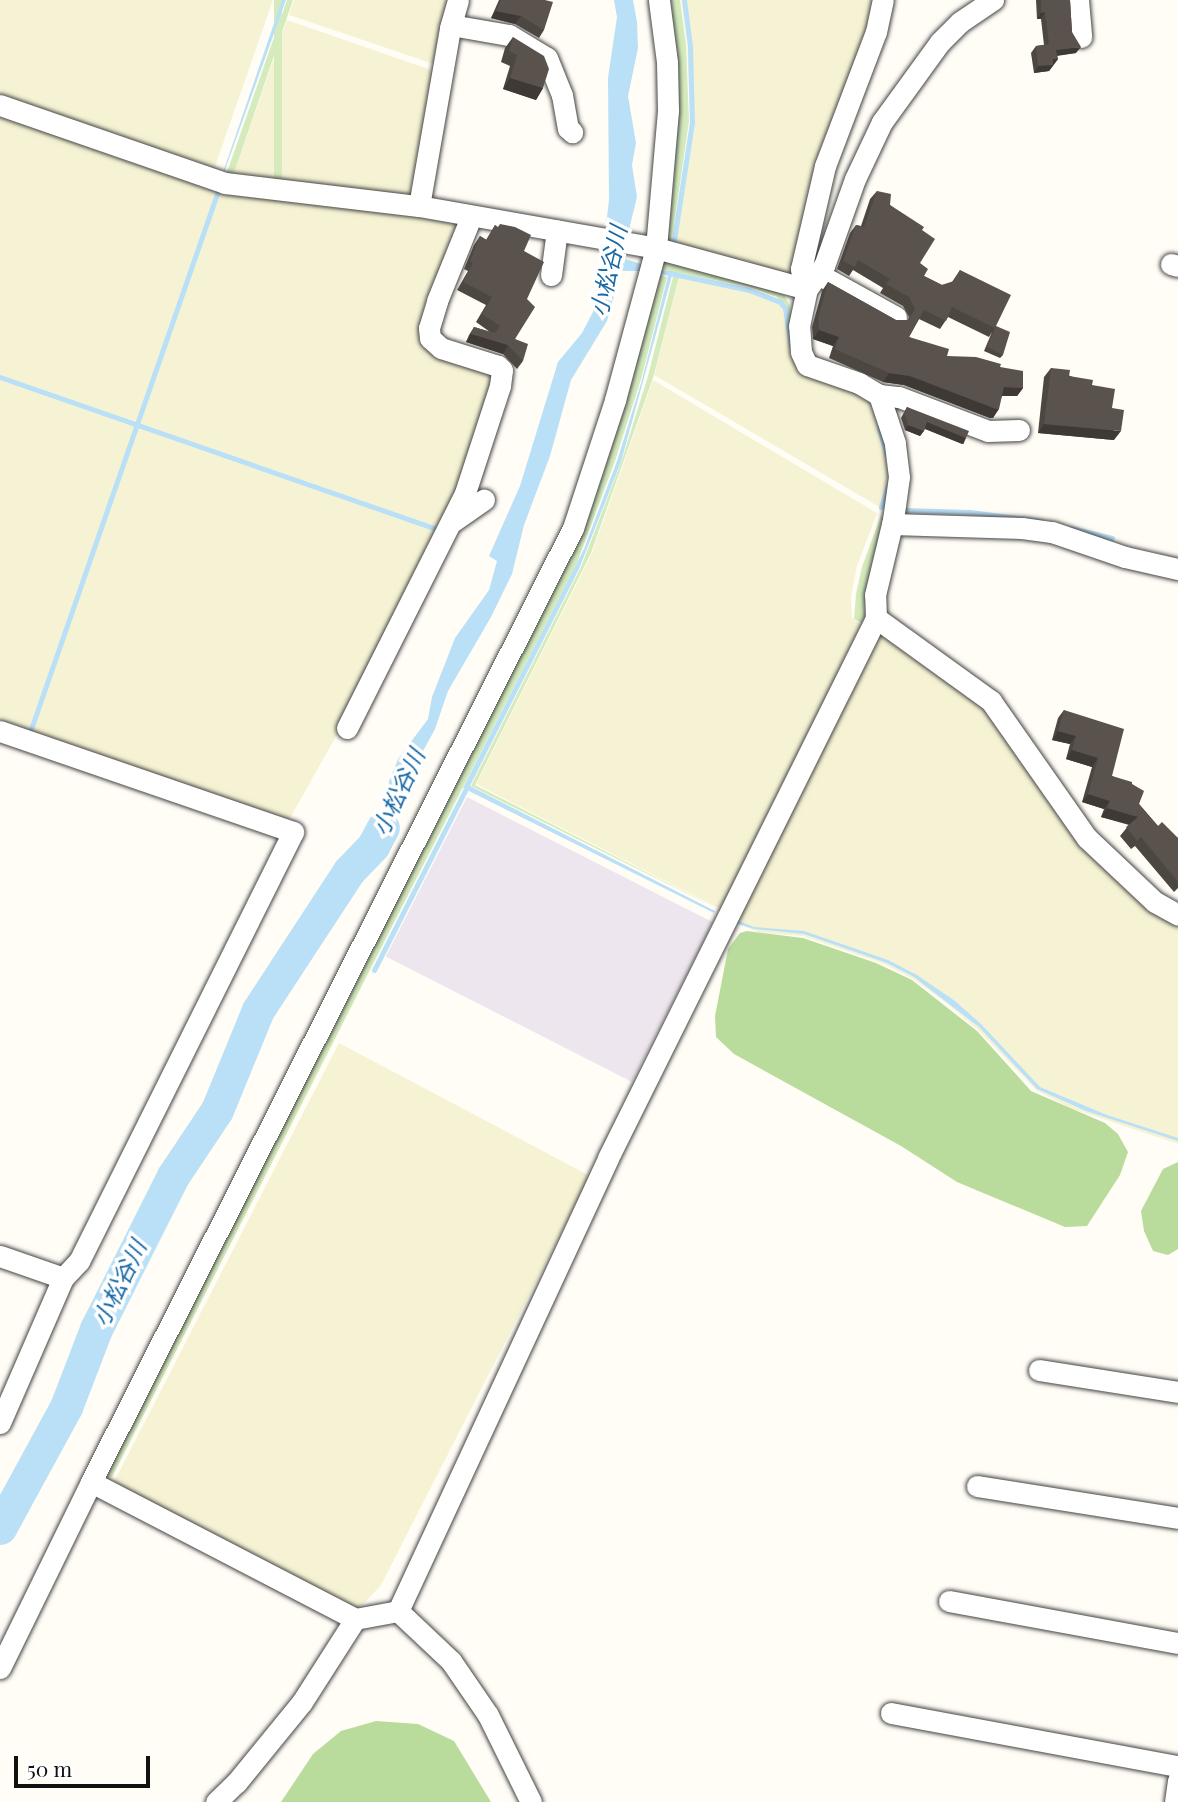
<!DOCTYPE html>
<meta charset="utf-8">
<style>
body{margin:0}
#map{position:relative;width:1178px;height:1802px;overflow:hidden;background:#fffdf5;font-family:"Playfair Display","Noto Sans JP",serif}
div>[style]{position:absolute}
.industrial>*{inset:0;background:#eee6ef;transform-origin:0 0}
.farmland>*{inset:0;background:#f6f3d4}
.green>*{inset:0;background:#d5ebbd;transform-origin:0 0}
.forest>*{inset:0;background:#b9dc9c}
.water>*{inset:0;background:#b9e0f7}
.stream>*{height:5px;margin:-2.5px;padding:0 2.5px;transform-origin:2.5px;border-radius:2.5px;background:#b9e0f7}
.river>*{height:33px;margin:-16.5px;padding:0 16.5px;transform-origin:16.5px;border-radius:16.5px;background:#b9e0f7}
.roads{filter:drop-shadow(0 0 2px #444) drop-shadow(0 0 2px #444)}
.minor>*{height:21px;margin:-10.5px;padding:0 10.5px;transform-origin:10.5px;border-radius:10.5px;background:#fff}
.wall>*{inset:0;background:#4d4742}
.shaded-wall>*{inset:0;background:#3f3936;transform-origin:0 0}
.building>*{inset:0;background:#5a524d}
span{translate:-50% -50%;white-space:nowrap;text-align:center;line-height:1.15;-webkit-text-stroke:7px #fff;paint-order:stroke}
.water-label{font-size:23px;color:#1768a6;font-style:italic}
.scale{position:absolute;left:14px;top:1756px;width:136px;height:32px;box-sizing:border-box;border:4px solid #111;border-top:0;padding-left:9px;font-size:21px;line-height:24px;white-space:nowrap;color:#111;-webkit-text-stroke:5px #fff;paint-order:stroke}
</style>
<div id="map">
<div class="industrial">
<div style="left:467px;top:797px;width:276px;height:179px;rotate:27deg"></div>
</div>
<div class="farmland">
<div style="clip-path:polygon(0 0,273px 0,212px 175px,0 101px)"></div>
<div style="clip-path:polygon(294px 0,455px 0,436px 63px,431px 63px,289px 15px)"></div>
<div style="clip-path:polygon(681px 0,879px 0,813px 168px,820px 176px,795px 269px,789px 274px,672px 246px,690px 121px,687px 43px)"></div>
<div style="clip-path:polygon(287px 20px,434px 71px,412px 199px,232px 179px)"></div>
<div style="clip-path:polygon(0 109px,213px 183px,462px 221px,420px 341px,495px 371px,474px 450px,468px 450px,466px 454px,472px 457px,340px 729px,289px 820px,0 723px)"></div>
<div style="clip-path:polygon(680px 274px,749px 289px,781px 301px,786px 308px,791px 345px,874px 404px,888px 456px,890px 485px,883px 509px,654px 375px)"></div>
<div style="clip-path:polygon(653px 380px,877px 513px,857px 566px,851px 596px,852px 618px,863px 626px,765px 829px,758px 831px,761px 838px,724px 911px,476px 784px,592px 553px)"></div>
<div style="clip-path:polygon(875px 627px,980px 696px,1027px 758px,1178px 921px,1178px 1144px,1070px 1108px,1036px 1090px,978px 1030px,945px 1002px,913px 979px,884px 964px,803px 936px,760px 933px,729px 920px)"></div>
<div style="clip-path:polygon(339px 1043px,590px 1176px,381px 1585px,357px 1611px,114px 1482px)"></div>
</div>
<div class="green">
<div style="left:274px;top:0;width:8px;height:185px"></div>
<div style="clip-path:polygon(287px 0,293px 0,232px 179px,225px 178px)"></div>
<div style="clip-path:polygon(663px 0,680px 0,686px 44px,689px 121px,671px 246px,666px 242px)"></div>
<div style="clip-path:polygon(663px 256px,714px 269px,784px 295px,790px 306px,796px 349px,804px 365px,866px 393px,878px 405px,894px 459px,895px 487px,889px 508px,883px 509px,890px 485px,889px 456px,874px 404px,869px 398px,812px 373px,800px 364px,792px 344px,787px 308px,777px 297px,749px 287px,680px 273px,653px 378px,591px 553px,475px 785px,724px 912px,471px 786px,581px 567px,621px 463px,648px 376px,674px 273px,662px 269px,661px 275px,667px 277px,642px 376px,615px 461px,577px 563px,112px 1477px,105px 1475px,364px 947px,559px 564px,600px 460px,651px 274px,656px 262px)"></div>
<div style="clip-path:polygon(881px 515px,885px 518px,871px 576px,864px 625px,854px 619px,856px 594px,862px 567px)"></div>
</div>
<div class="forest">
<div style="clip-path:polygon(747px 931px,803px 938px,876px 963px,912px 980px,977px 1031px,1031px 1091px,1105px 1123px,1118px 1134px,1128px 1152px,1120px 1175px,1087px 1226px,1065px 1227px,957px 1182px,901px 1146px,734px 1054px,716px 1037px,715px 1016px,728px 949px,740px 933px)"></div>
<div style="clip-path:polygon(1178px 1162px,1178px 1249px,1168px 1255px,1153px 1251px,1144px 1231px,1141px 1211px,1163px 1169px)"></div>
<div style="clip-path:polygon(376px 1721px,418px 1724px,454px 1741px,491px 1802px,281px 1802px,313px 1754px,341px 1731px)"></div>
</div>
<div class="water">
<div style="clip-path:polygon(282px 0,286px 0,217px 192px,218px 187px)"></div>
<div style="clip-path:polygon(614px 0,633px 0,637px 22px,638px 48px,628px 96px,636px 143px,632px 165px,637px 197px,622px 258px,641px 264px,640px 271px,621px 271px,607px 321px,571px 380px,550px 456px,524px 525px,512px 574px,491px 617px,448px 691px,435px 729px,409px 777px,382px 844px,371px 860px,355px 870px,361px 845px,372px 835px,383px 810px,389px 781px,398px 759px,428px 719px,432px 697px,455px 638px,489px 590px,497px 561px,489px 556px,520px 486px,558px 362px,582px 333px,593px 312px,598px 292px,609px 200px,608px 78px,617px 17px)"></div>
<div style="clip-path:polygon(662px 270px,673px 272px,621px 462px,579px 569px,470px 786px,715px 911px,714px 913px,463px 788px,584px 549px,617px 461px,642px 380px,668px 276px,661px 274px)"></div>
<div style="clip-path:polygon(736px 920px,754px 927px,804px 931px,888px 960px,917px 975px,955px 1001px,982px 1025px,1040px 1087px,1107px 1115px,1178px 1138px,1178px 1141px,1086px 1111px,1037px 1089px,979px 1027px,914px 977px,887px 963px,804px 934px,754px 929px,735px 923px)"></div>
</div>
<div class="stream">
<div style="left:674px;top:240px;width:118px;rotate:-81.3deg"></div>
<div style="left:692px;top:123px;width:77px;rotate:-91.5deg"></div>
<div style="left:690px;top:46px;width:46px;rotate:-97.4deg"></div>
<div style="left:669px;top:273px;width:82px;rotate:12deg"></div>
<div style="left:749px;top:290px;width:33px;rotate:21deg"></div>
<div style="left:780px;top:302px;width:8px;rotate:50deg"></div>
<div style="left:785px;top:308px;width:39px;rotate:81deg"></div>
<div style="left:0;top:377px;width:462px;rotate:19.2deg"></div>
<div style="left:879px;top:428px;width:29px;rotate:74deg"></div>
<div style="left:881px;top:507px;width:22px;rotate:-72deg"></div>
<div style="left:905px;top:510px;width:65px;rotate:1.8deg"></div>
<div style="left:970px;top:512px;width:72px;rotate:7.2deg"></div>
<div style="left:1071px;top:528px;width:42px;rotate:13.7deg"></div>
<div style="left:31px;top:729px;width:576px;rotate:-70.84deg"></div>
<div style="left:374px;top:970px;width:205px;rotate:-63.1deg"></div>
</div>
<div class="river">
<div style="left:0;top:1528px;width:138px;rotate:-61.4deg"></div>
<div style="left:66px;top:1407px;width:84px;rotate:-69deg"></div>
<div style="left:96px;top:1329px;width:171px;rotate:-63.3deg"></div>
<div style="left:173px;top:1176px;width:79px;rotate:-56.3deg"></div>
<div style="left:217px;top:1110px;width:108px;rotate:-67.7deg"></div>
<div style="left:258px;top:1010px;width:166px;rotate:-56.8deg"></div>
<div style="left:349px;top:871px;width:35px;rotate:-46deg"></div>
<div style="left:373px;top:846px;width:21px;rotate:-62deg"></div>
</div>
<div class="roads">
<div class="minor">
<div style="left:1078px;top:0;width:37px;rotate:85deg"></div>
<div style="left:451px;top:25px;width:59px;rotate:9.8deg"></div>
<div style="left:509px;top:35px;width:44px;rotate:31.2deg"></div>
<div style="left:547px;top:58px;width:40px;rotate:68deg"></div>
<div style="left:562px;top:95px;width:34px;rotate:80deg"></div>
<div style="left:568px;top:128px;width:6px;rotate:45deg"></div>
<div style="left:0;top:105px;width:238px;rotate:19.1deg"></div>
<div style="left:225px;top:183px;width:195px;rotate:6.8deg"></div>
<div style="left:419px;top:206px;width:241px;rotate:10deg"></div>
<div style="left:656px;top:248px;width:156px;rotate:15.2deg"></div>
<div style="left:419px;top:206px;width:181px;rotate:-80.1deg"></div>
<div style="left:450px;top:28px;width:29px;rotate:-74deg"></div>
<div style="left:1171px;top:264px;width:7px;rotate:16deg"></div>
<div style="left:818px;top:274px;width:89px;rotate:28.9deg"></div>
<div style="left:551px;top:275px;width:45px;rotate:-82.4deg"></div>
<div style="left:807px;top:289px;width:21px;rotate:-107deg"></div>
<div style="left:801px;top:269px;width:106px;rotate:-76.9deg"></div>
<div style="left:825px;top:166px;width:143px;rotate:-69.2deg"></div>
<div style="left:876px;top:32px;width:33px;rotate:-78deg"></div>
<div style="left:879px;top:395px;width:20px;rotate:6deg"></div>
<div style="left:899px;top:397px;width:95px;rotate:20.9deg"></div>
<div style="left:988px;top:431px;width:31px;rotate:-2deg"></div>
<div style="left:452px;top:522px;width:39px;rotate:-35deg"></div>
<div style="left:892px;top:524px;width:130px;rotate:1.8deg"></div>
<div style="left:1022px;top:528px;width:30px;rotate:8deg"></div>
<div style="left:1052px;top:532px;width:77px;rotate:18.9deg"></div>
<div style="left:1125px;top:557px;width:54px;rotate:12.8deg"></div>
<div style="left:876px;top:618px;width:142px;rotate:35.8deg"></div>
<div style="left:991px;top:701px;width:167px;rotate:55deg"></div>
<div style="left:1087px;top:838px;width:93px;rotate:43.3deg"></div>
<div style="left:1155px;top:902px;width:26px;rotate:29deg"></div>
<div style="left:347px;top:728px;width:263px;rotate:-63.3deg"></div>
<div style="left:465px;top:493px;width:113px;rotate:-71.9deg"></div>
<div style="left:500px;top:386px;width:16px;rotate:-83deg"></div>
<div style="left:502px;top:370px;width:6px;rotate:-135deg"></div>
<div style="left:498px;top:366px;width:60px;rotate:-162.5deg"></div>
<div style="left:441px;top:348px;width:15px;rotate:-138deg"></div>
<div style="left:430px;top:338px;width:10px;rotate:-96deg"></div>
<div style="left:429px;top:328px;width:28px;rotate:-73deg"></div>
<div style="left:437px;top:301px;width:91px;rotate:-68deg"></div>
<div style="left:0;top:731px;width:310px;rotate:19deg"></div>
<div style="left:293px;top:832px;width:479px;rotate:116.5deg"></div>
<div style="left:79px;top:1261px;width:23px;rotate:133deg"></div>
<div style="left:63px;top:1278px;width:158px;rotate:113.5deg"></div>
<div style="left:0;top:1256px;width:67px;rotate:19.2deg"></div>
<div style="left:1039px;top:1370px;width:141px;rotate:9deg"></div>
<div style="left:91px;top:1482px;width:297px;rotate:27.4deg"></div>
<div style="left:355px;top:1619px;width:44px;rotate:-10.5deg"></div>
<div style="left:398px;top:1611px;width:73px;rotate:43.3deg"></div>
<div style="left:451px;top:1661px;width:65px;rotate:55.6deg"></div>
<div style="left:488px;top:1715px;width:97px;rotate:63.7deg"></div>
<div style="left:977px;top:1486px;width:204px;rotate:9deg"></div>
<div style="left:949px;top:1601px;width:233px;rotate:10.4deg"></div>
<div style="left:398px;top:1611px;width:499px;rotate:-65.1deg"></div>
<div style="left:608px;top:1158px;width:603px;rotate:-63.6deg"></div>
<div style="left:876px;top:618px;width:23px;rotate:-92deg"></div>
<div style="left:875px;top:595px;width:77px;rotate:-76.5deg"></div>
<div style="left:893px;top:520px;width:43px;rotate:-82.1deg"></div>
<div style="left:899px;top:477px;width:34px;rotate:-97deg"></div>
<div style="left:895px;top:443px;width:51px;rotate:-108.4deg"></div>
<div style="left:879px;top:395px;width:23px;rotate:-149deg"></div>
<div style="left:859px;top:383px;width:55px;rotate:-160.9deg"></div>
<div style="left:807px;top:365px;width:14px;rotate:-115deg"></div>
<div style="left:801px;top:352px;width:26px;rotate:-94deg"></div>
<div style="left:799px;top:326px;width:38px;rotate:-78deg"></div>
<div style="left:807px;top:289px;width:29px;rotate:-54deg"></div>
<div style="left:824px;top:266px;width:92px;rotate:-70.4deg"></div>
<div style="left:855px;top:179px;width:63px;rotate:-64.7deg"></div>
<div style="left:882px;top:122px;width:99px;rotate:-54.1deg"></div>
<div style="left:940px;top:42px;width:28px;rotate:-45deg"></div>
<div style="left:960px;top:22px;width:40px;rotate:-34deg"></div>
<div style="left:0;top:1668px;width:207px;rotate:-63.9deg"></div>
<div style="left:91px;top:1482px;width:1069px;rotate:-63.2deg"></div>
<div style="left:573px;top:528px;width:135px;rotate:-71.8deg"></div>
<div style="left:615px;top:400px;width:157px;rotate:-74.9deg"></div>
<div style="left:656px;top:248px;width:139px;rotate:-85deg"></div>
<div style="left:668px;top:110px;width:48px;rotate:-91.2deg"></div>
<div style="left:667px;top:62px;width:63px;rotate:-97.4deg"></div>
<div style="left:891px;top:1713px;width:292px;rotate:10.5deg"></div>
<div style="left:216px;top:1802px;width:28px;rotate:-44deg"></div>
<div style="left:236px;top:1783px;width:104px;rotate:-50.8deg"></div>
<div style="left:302px;top:1702px;width:98px;rotate:-57.4deg"></div>
<div style="left:1175px;top:1802px;width:22px;rotate:-82deg"></div>
</div>
</div>
<div class="wall">
<div style="clip-path:polygon(499px 0,545px 0,544px 30px,539px 38px,515px 24px,491px 18px)"></div>
<div style="clip-path:polygon(1036px 0,1070px 0,1072px 32px,1076px 53px,1057px 56px,1058px 59px,1049px 71px,1034px 73px,1031px 53px,1036px 46px,1044px 45px,1041px 19px,1037px 19px)"></div>
<div style="clip-path:polygon(513px 37px,543px 88px,536px 100px,503px 89px,510px 66px,501px 62px,505px 48px)"></div>
<div style="clip-path:polygon(877px 191px,890px 205px,922px 230px,920px 263px,924px 276px,942px 285px,952px 282px,960px 270px,996px 326px,1003px 355px,1000px 358px,984px 351px,992px 332px,989px 337px,948px 317px,940px 329px,919px 319px,909px 337px,947px 356px,1000px 367px,1023px 388px,1017px 396px,1002px 396px,993px 418px,990px 418px,904px 385px,883px 382px,829px 358px,833px 346px,813px 339px,812px 327px,822px 291px,828px 282px,896px 320px,908px 320px,909px 317px,903px 306px,880px 293px,883px 288px,853px 270px,849px 276px,837px 269px,850px 233px,856px 225px,861px 226px,870px 199px)"></div>
<div style="clip-path:polygon(495px 225px,524px 251px,527px 299px,515px 339px,523px 361px,517px 369px,503px 354px,466px 342px,469px 335px,474px 327px,490px 332px,476px 322px,486px 305px,457px 290px,468px 271px,464px 269px,474px 245px,480px 236px,486px 240px)"></div>
<div style="clip-path:polygon(1051px 368px,1092px 385px,1112px 408px,1114px 440px,1038px 433px,1044px 377px)"></div>
<div style="clip-path:polygon(907px 407px,966px 438px,962px 444px,925px 429px,920px 436px,905px 430px,901px 418px)"></div>
<div style="clip-path:polygon(1064px 710px,1112px 776px,1132px 784px,1139px 804px,1158px 826px,1178px 838px,1178px 888px,1174px 892px,1135px 846px,1131px 849px,1120px 836px,1129px 825px,1101px 817px,1104px 809px,1082px 802px,1092px 767px,1066px 759px,1070px 744px,1052px 740px,1058px 718px)"></div>
</div>
<div class="shaded-wall">
<div style="clip-path:polygon(496px 11px,521px 16px,515px 24px,491px 18px)"></div>
<div style="clip-path:polygon(1045px 12px,1041px 19px,1037px 19px,1041px 13px)"></div>
<div style="clip-path:polygon(1081px 47px,1076px 53px,1052px 56px,1056px 50px)"></div>
<div style="clip-path:polygon(1053px 59px,1058px 59px,1049px 71px,1034px 73px,1038px 66px)"></div>
<div style="clip-path:polygon(510px 78px,543px 88px,536px 100px,503px 89px)"></div>
<div style="clip-path:polygon(819px 330px,839px 337px,833px 346px,813px 339px)"></div>
<div style="clip-path:polygon(471px 334px,508px 345px,503px 354px,466px 342px)"></div>
<div style="clip-path:polygon(889px 373px,910px 376px,999px 409px,993px 418px,990px 418px,904px 385px,883px 382px)"></div>
<div style="clip-path:polygon(1004px 387px,1023px 388px,1017px 396px,998px 396px)"></div>
<div style="left:927px;top:422px;width:42px;height:7px;rotate:22deg"></div>
<div style="clip-path:polygon(1044px 424px,1121px 431px,1114px 440px,1038px 433px)"></div>
<div style="clip-path:polygon(908px 425px,924px 431px,920px 436px,905px 430px)"></div>
<div style="clip-path:polygon(1058px 731px,1076px 736px,1070px 744px,1052px 740px)"></div>
<div style="clip-path:polygon(1072px 750px,1098px 758px,1092px 767px,1066px 759px)"></div>
<div style="clip-path:polygon(1088px 794px,1110px 801px,1104px 809px,1082px 802px)"></div>
<div style="clip-path:polygon(1107px 808px,1138px 817px,1132px 825px,1101px 817px)"></div>
</div>
<div class="building">
<div style="clip-path:polygon(501px 0,545px 0,553px 2px,544px 30px,521px 16px,496px 11px)"></div>
<div style="clip-path:polygon(1041px 0,1070px 0,1072px 32px,1081px 47px,1056px 50px,1058px 59px,1053px 59px,1053px 65px,1038px 66px,1036px 46px,1049px 44px,1045px 12px,1041px 13px)"></div>
<div style="clip-path:polygon(513px 37px,544px 56px,549px 69px,543px 88px,510px 78px,517px 55px,509px 51px)"></div>
<div style="clip-path:polygon(877px 191px,891px 194px,890px 205px,924px 227px,922px 230px,935px 239px,920px 263px,928px 269px,924px 276px,942px 285px,954px 281px,960px 270px,1011px 295px,995px 328px,952px 307px,946px 321px,924px 310px,909px 337px,949px 349px,947px 356px,976px 357px,1001px 364px,1000px 367px,1023px 371px,1023px 388px,1004px 387px,999px 409px,996px 409px,910px 376px,889px 373px,835px 349px,839px 337px,819px 330px,818px 318px,828px 282px,896px 320px,908px 320px,915px 309px,909px 297px,886px 284px,890px 279px,858px 260px,855px 267px,843px 261px,856px 225px,864px 227px)"></div>
<div style="clip-path:polygon(500px 224px,515px 227px,531px 235px,524px 251px,544px 262px,527px 299px,535px 307px,515px 339px,528px 344px,523px 361px,508px 345px,471px 334px,474px 327px,495px 333px,500px 326px,482px 314px,492px 297px,463px 282px,473px 263px,470px 261px,480px 236px,487px 240px,495px 225px,498px 227px)"></div>
<div style="clip-path:polygon(996px 326px,1010px 332px,1003px 355px,987px 347px)"></div>
<div style="clip-path:polygon(1051px 368px,1070px 370px,1069px 376px,1093px 380px,1092px 385px,1115px 389px,1112px 408px,1124px 410px,1121px 431px,1044px 424px)"></div>
<div style="clip-path:polygon(907px 407px,969px 431px,966px 438px,927px 422px,924px 431px,908px 425px,904px 413px)"></div>
<div style="clip-path:polygon(1064px 710px,1124px 729px,1112px 776px,1132px 782px,1132px 784px,1144px 791px,1139px 804px,1158px 826px,1162px 822px,1178px 838px,1178px 882px,1141px 837px,1137px 841px,1126px 827px,1138px 817px,1107px 808px,1110px 801px,1088px 794px,1098px 758px,1072px 750px,1076px 736px,1058px 731px)"></div>
</div>
<div class="water-label">
<span style="left:608px;top:271px;rotate:-77deg">小松谷川</span>
<span style="left:398px;top:792px;rotate:-65deg">小松谷川</span>
<span style="left:119px;top:1283px;rotate:-64deg">小松谷川</span>
</div>
<div class="scale">50 m</div>
</div>
